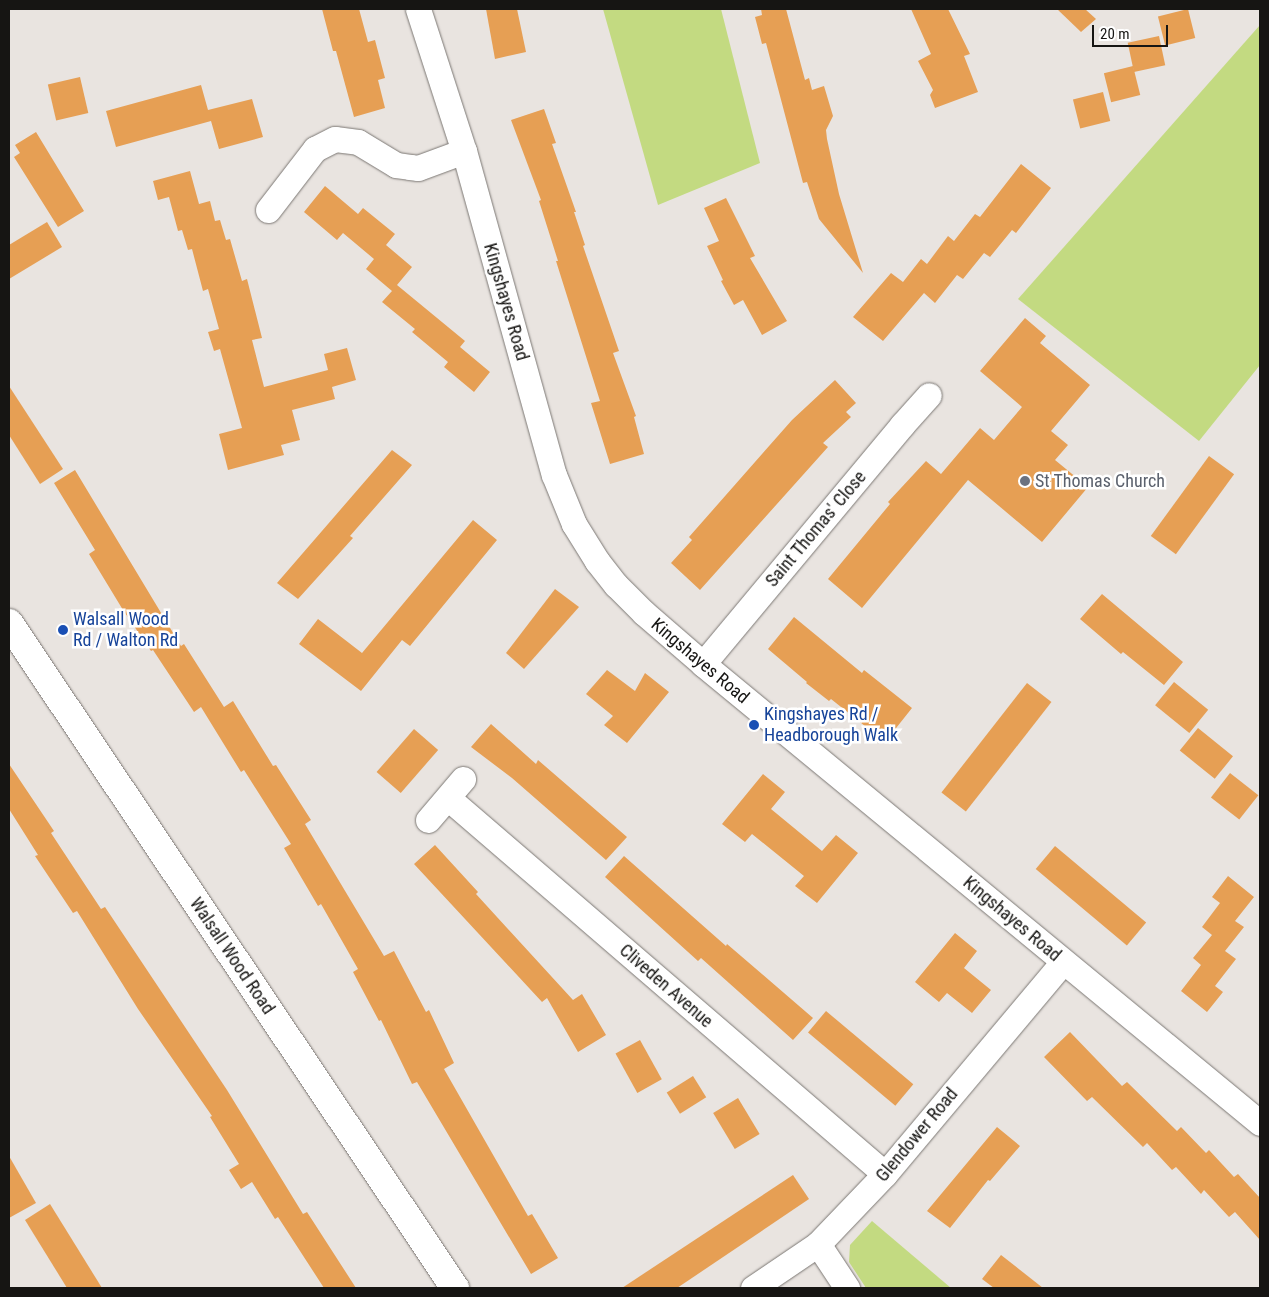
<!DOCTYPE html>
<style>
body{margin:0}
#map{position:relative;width:1269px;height:1297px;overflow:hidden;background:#e9e4e0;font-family:"Roboto Condensed",sans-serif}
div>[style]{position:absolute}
.green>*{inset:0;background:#c3da81}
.building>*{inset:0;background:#e69f54;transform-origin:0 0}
.roads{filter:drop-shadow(0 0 1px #7b7773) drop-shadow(0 0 1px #7b7773)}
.minor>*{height:25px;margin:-12.5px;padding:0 12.5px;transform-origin:12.5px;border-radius:12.5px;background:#fff}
.tertiary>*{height:28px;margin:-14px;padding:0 14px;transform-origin:14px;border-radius:14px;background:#fff}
.dots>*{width:14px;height:14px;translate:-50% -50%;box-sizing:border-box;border:2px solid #fff;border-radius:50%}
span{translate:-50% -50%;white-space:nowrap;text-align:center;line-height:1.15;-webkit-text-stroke:5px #fff;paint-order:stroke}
.street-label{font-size:18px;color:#161513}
.worship-label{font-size:18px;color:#5b616d}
.left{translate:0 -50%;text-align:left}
.transit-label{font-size:18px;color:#164399}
.frame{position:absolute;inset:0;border:10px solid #161513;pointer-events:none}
.scale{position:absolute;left:1092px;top:25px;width:76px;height:22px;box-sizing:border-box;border:2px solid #161513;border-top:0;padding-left:6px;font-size:15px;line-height:18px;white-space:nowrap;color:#161513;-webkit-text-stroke:4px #fff;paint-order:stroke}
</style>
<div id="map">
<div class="green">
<div style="clip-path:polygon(603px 9px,721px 9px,760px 163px,658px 205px)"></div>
<div style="clip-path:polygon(1260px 25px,1260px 365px,1199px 441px,1018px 299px)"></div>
<div style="clip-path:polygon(872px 1221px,951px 1288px,866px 1288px,849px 1262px,850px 1245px)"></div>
</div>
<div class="building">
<div style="clip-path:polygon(322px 9px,359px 9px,368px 42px,375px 40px,385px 78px,378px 80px,385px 108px,354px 117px,336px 51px,333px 51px)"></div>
<div style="clip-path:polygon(486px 9px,517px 9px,526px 52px,495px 59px)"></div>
<div style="clip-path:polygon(761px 9px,786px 9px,805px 80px,809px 78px,812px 90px,824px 86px,833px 116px,826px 130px,827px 139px,839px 194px,863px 273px,819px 219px,807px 182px,803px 183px,766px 43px,762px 44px,755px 17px,762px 15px)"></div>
<div style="clip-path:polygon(911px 9px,948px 9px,970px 54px,964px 56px,978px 92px,935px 108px,930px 95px,933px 90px,918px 61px,931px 54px)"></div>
<div style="clip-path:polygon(1057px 9px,1085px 9px,1096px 19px,1081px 32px)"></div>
<div style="left:1188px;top:9px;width:30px;height:31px;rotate:76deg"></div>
<div style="left:1159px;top:36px;width:30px;height:32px;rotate:78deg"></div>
<div style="left:1133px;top:66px;width:30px;height:30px;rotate:76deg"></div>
<div style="left:80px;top:77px;width:37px;height:33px;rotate:77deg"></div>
<div style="clip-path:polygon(201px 85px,208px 110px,252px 99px,263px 137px,219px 149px,211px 121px,116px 147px,106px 111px)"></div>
<div style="left:1103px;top:92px;width:30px;height:31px;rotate:76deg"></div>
<div style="clip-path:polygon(544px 109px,556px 143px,552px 144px,576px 212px,574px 212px,585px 245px,583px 246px,619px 351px,613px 353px,636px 416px,634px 417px,644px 454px,610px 464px,591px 403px,600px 401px,556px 261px,558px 261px,539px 201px,541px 200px,511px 120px)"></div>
<div style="clip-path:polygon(36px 132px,84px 211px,58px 227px,14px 157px,20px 153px,15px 145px)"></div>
<div style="clip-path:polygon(1021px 164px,1051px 188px,1016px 233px,1012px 230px,990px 257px,984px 253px,963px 279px,957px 275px,935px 303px,924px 293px,883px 341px,853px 317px,891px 273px,903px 282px,921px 259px,927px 264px,948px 236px,954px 241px,975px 214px,980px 217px)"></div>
<div style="clip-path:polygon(190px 171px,199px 204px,210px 201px,215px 221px,220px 220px,226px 240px,230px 239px,242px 281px,247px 279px,262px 338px,252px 340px,264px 387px,328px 370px,324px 354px,347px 348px,356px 380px,332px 387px,335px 399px,292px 410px,300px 440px,281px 445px,284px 455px,228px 470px,219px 434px,242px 428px,220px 349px,214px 351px,208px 332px,219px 329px,208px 289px,203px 291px,192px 249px,188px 250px,182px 230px,178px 231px,169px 197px,158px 200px,153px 181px)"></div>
<div style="clip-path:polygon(325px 186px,358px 214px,363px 208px,395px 234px,386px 245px,412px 267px,397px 285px,465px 341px,460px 347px,490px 372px,474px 392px,444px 367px,448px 362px,412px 332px,415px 329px,382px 302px,392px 291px,366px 269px,374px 259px,343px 233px,337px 240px,304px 212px)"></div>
<div style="clip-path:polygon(726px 198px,755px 256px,750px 258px,787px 321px,762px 335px,743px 300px,734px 305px,721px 281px,723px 280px,707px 246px,719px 241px,704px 208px)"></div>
<div style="clip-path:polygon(47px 222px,62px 247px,9px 279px,9px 245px)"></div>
<div style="clip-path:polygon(1025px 318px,1046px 336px,1040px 343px,1090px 385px,1051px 431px,1068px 445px,1055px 460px,1088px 487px,1042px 542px,968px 480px,862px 608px,828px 579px,890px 504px,888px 502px,926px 461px,941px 474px,980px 428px,994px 440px,1022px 407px,980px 371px)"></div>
<div style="clip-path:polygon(835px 380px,856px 403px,846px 412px,851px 417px,823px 443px,828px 447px,700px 590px,671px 563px,692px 540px,689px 537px,792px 420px)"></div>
<div style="clip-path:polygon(9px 386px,63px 469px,40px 484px,9px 435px)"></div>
<div style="clip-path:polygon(392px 450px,412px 465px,350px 536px,353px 538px,298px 599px,277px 583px)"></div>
<div style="left:1209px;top:456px;width:31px;height:99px;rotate:36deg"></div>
<div style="clip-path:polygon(75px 470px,181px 646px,184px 644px,224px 707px,233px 701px,273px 766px,276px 765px,311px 820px,305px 824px,384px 956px,394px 951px,426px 1012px,429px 1010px,454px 1063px,444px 1069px,528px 1216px,532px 1214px,558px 1258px,531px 1274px,417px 1082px,412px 1084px,381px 1020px,379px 1021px,353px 972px,358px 969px,321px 904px,318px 906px,284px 848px,291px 844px,244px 770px,241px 772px,201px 707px,194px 712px,153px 650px,151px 651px,123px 610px,89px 554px,95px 550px,54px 483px)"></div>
<div style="clip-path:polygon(473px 520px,497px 540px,410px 646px,402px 640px,361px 691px,299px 644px,318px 619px,362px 653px)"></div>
<div style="clip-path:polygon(555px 589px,579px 607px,524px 669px,506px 653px)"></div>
<div style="clip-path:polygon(1102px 594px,1183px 662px,1164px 685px,1123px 652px,1121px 654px,1080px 619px)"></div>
<div style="clip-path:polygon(794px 617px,862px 673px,864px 670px,912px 708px,885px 742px,831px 699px,829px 701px,806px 683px,807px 682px,768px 649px)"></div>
<div style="clip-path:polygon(607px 670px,635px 691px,645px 673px,669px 692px,627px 743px,604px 725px,613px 716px,586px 694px)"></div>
<div style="left:1174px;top:682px;width:44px;height:30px;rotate:39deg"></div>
<div style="left:1027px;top:683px;width:31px;height:139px;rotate:38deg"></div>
<div style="clip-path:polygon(491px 724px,536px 764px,538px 760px,627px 837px,606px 860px,512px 778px,471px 747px)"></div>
<div style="left:1198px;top:728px;width:45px;height:29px;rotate:39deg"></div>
<div style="left:414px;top:729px;width:32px;height:57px;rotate:41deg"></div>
<div style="clip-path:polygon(9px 764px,54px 831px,51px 833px,101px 909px,105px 907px,227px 1090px,303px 1214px,307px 1212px,356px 1288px,324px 1288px,278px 1217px,275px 1219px,252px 1182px,241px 1189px,229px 1170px,239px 1164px,210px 1117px,212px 1116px,138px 1009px,77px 911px,73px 913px,35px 856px,38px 855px,9px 809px)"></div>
<div style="left:1230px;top:773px;width:36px;height:31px;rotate:38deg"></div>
<div style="clip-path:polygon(763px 774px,785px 792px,771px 809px,822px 851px,836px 835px,858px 853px,817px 903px,795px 886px,804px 876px,752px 834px,745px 842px,722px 824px)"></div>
<div style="clip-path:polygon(435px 845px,478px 892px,476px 894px,573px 1000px,582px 994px,606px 1035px,578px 1052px,547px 998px,542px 1002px,414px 864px)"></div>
<div style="left:1055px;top:846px;width:119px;height:30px;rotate:40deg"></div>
<div style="clip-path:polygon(624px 856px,726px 946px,727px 944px,813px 1018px,793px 1040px,701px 958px,698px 961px,605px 877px)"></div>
<div style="clip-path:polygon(1228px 876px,1254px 897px,1235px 921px,1244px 927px,1225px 951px,1236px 959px,1215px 986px,1223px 992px,1207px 1012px,1181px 991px,1201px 965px,1193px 958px,1212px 935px,1202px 927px,1220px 903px,1212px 897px)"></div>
<div style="clip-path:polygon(955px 933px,977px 951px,964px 968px,991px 990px,972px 1013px,947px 993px,939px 1002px,915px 982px)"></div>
<div style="left:826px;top:1011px;width:114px;height:28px;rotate:40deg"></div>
<div style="clip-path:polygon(1070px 1032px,1122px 1086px,1127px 1082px,1177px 1131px,1181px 1127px,1206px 1153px,1209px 1150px,1234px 1177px,1238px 1174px,1260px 1198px,1260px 1240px,1235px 1212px,1229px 1217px,1204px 1190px,1201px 1194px,1176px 1167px,1172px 1170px,1147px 1143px,1143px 1147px,1092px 1097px,1087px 1101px,1044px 1057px)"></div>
<div style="left:640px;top:1040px;width:45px;height:28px;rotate:61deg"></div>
<div style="left:693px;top:1076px;width:25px;height:31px;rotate:58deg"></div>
<div style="left:738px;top:1098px;width:42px;height:29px;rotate:59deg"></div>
<div style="clip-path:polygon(997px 1127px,1020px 1146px,990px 1181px,988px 1180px,950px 1228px,927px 1211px)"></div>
<div style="clip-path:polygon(9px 1156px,36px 1203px,9px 1218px)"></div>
<div style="clip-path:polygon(793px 1175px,809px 1199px,689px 1280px,677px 1288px,622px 1288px)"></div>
<div style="clip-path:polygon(50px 1204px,102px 1288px,67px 1288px,25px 1220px)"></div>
<div style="clip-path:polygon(1001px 1255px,1043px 1288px,994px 1288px,982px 1279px)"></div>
</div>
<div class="roads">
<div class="minor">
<div style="left:418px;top:9px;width:149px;rotate:72.1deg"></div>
<div style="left:464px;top:151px;width:336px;rotate:74.5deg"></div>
<div style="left:554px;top:475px;width:53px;rotate:67.8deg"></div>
<div style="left:574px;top:524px;width:44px;rotate:58.1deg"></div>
<div style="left:597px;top:561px;width:31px;rotate:52deg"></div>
<div style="left:616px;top:585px;width:40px;rotate:45deg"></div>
<div style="left:644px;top:613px;width:78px;rotate:40.8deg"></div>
<div style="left:703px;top:664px;width:722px;rotate:39.49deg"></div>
<div style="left:268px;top:210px;width:77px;rotate:-52.4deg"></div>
<div style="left:315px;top:149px;width:22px;rotate:-27deg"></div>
<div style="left:335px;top:139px;width:23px;rotate:7deg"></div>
<div style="left:358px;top:142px;width:44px;rotate:31.2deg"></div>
<div style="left:396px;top:165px;width:14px;rotate:8deg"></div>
<div style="left:410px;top:167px;width:8px;rotate:7deg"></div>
<div style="left:418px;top:168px;width:49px;rotate:-20.3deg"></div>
<div style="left:703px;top:664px;width:311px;rotate:-50.2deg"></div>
<div style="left:902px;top:425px;width:40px;rotate:-48deg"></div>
<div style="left:448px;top:798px;width:576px;rotate:40.71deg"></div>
<div style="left:428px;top:820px;width:54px;rotate:-49.5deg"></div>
<div style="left:818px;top:1244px;width:53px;rotate:56.6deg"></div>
<div style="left:753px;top:1288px;width:78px;rotate:-34.1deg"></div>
<div style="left:818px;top:1244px;width:97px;rotate:-46.3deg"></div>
<div style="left:885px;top:1174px;width:277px;rotate:-50deg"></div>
</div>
<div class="tertiary">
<div style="left:9px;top:623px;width:801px;rotate:56.15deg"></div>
</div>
</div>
<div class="dots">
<div style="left:1025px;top:481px;background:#6b7280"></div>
<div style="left:63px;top:630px;background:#1a4fb4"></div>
<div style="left:754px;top:725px;background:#1a4fb4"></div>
</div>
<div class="street-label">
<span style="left:506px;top:302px;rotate:74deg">Kingshayes Road</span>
<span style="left:816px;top:529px;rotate:-50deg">Saint Thomas' Close</span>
<span style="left:700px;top:661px;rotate:40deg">Kingshayes Road</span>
<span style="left:1012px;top:919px;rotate:40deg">Kingshayes Road</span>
<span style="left:232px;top:956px;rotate:56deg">Walsall Wood Road</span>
<span style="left:666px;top:986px;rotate:41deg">Cliveden Avenue</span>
<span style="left:917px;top:1135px;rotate:-50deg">Glendower Road</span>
</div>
<div class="worship-label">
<span class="left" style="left:1035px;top:481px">St Thomas Church</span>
</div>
<div class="transit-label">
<span class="left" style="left:73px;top:630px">Walsall Wood<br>Rd / Walton Rd</span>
<span class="left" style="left:764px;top:725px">Kingshayes Rd /<br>Headborough Walk</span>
</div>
<div class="frame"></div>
<div class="scale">20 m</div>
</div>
